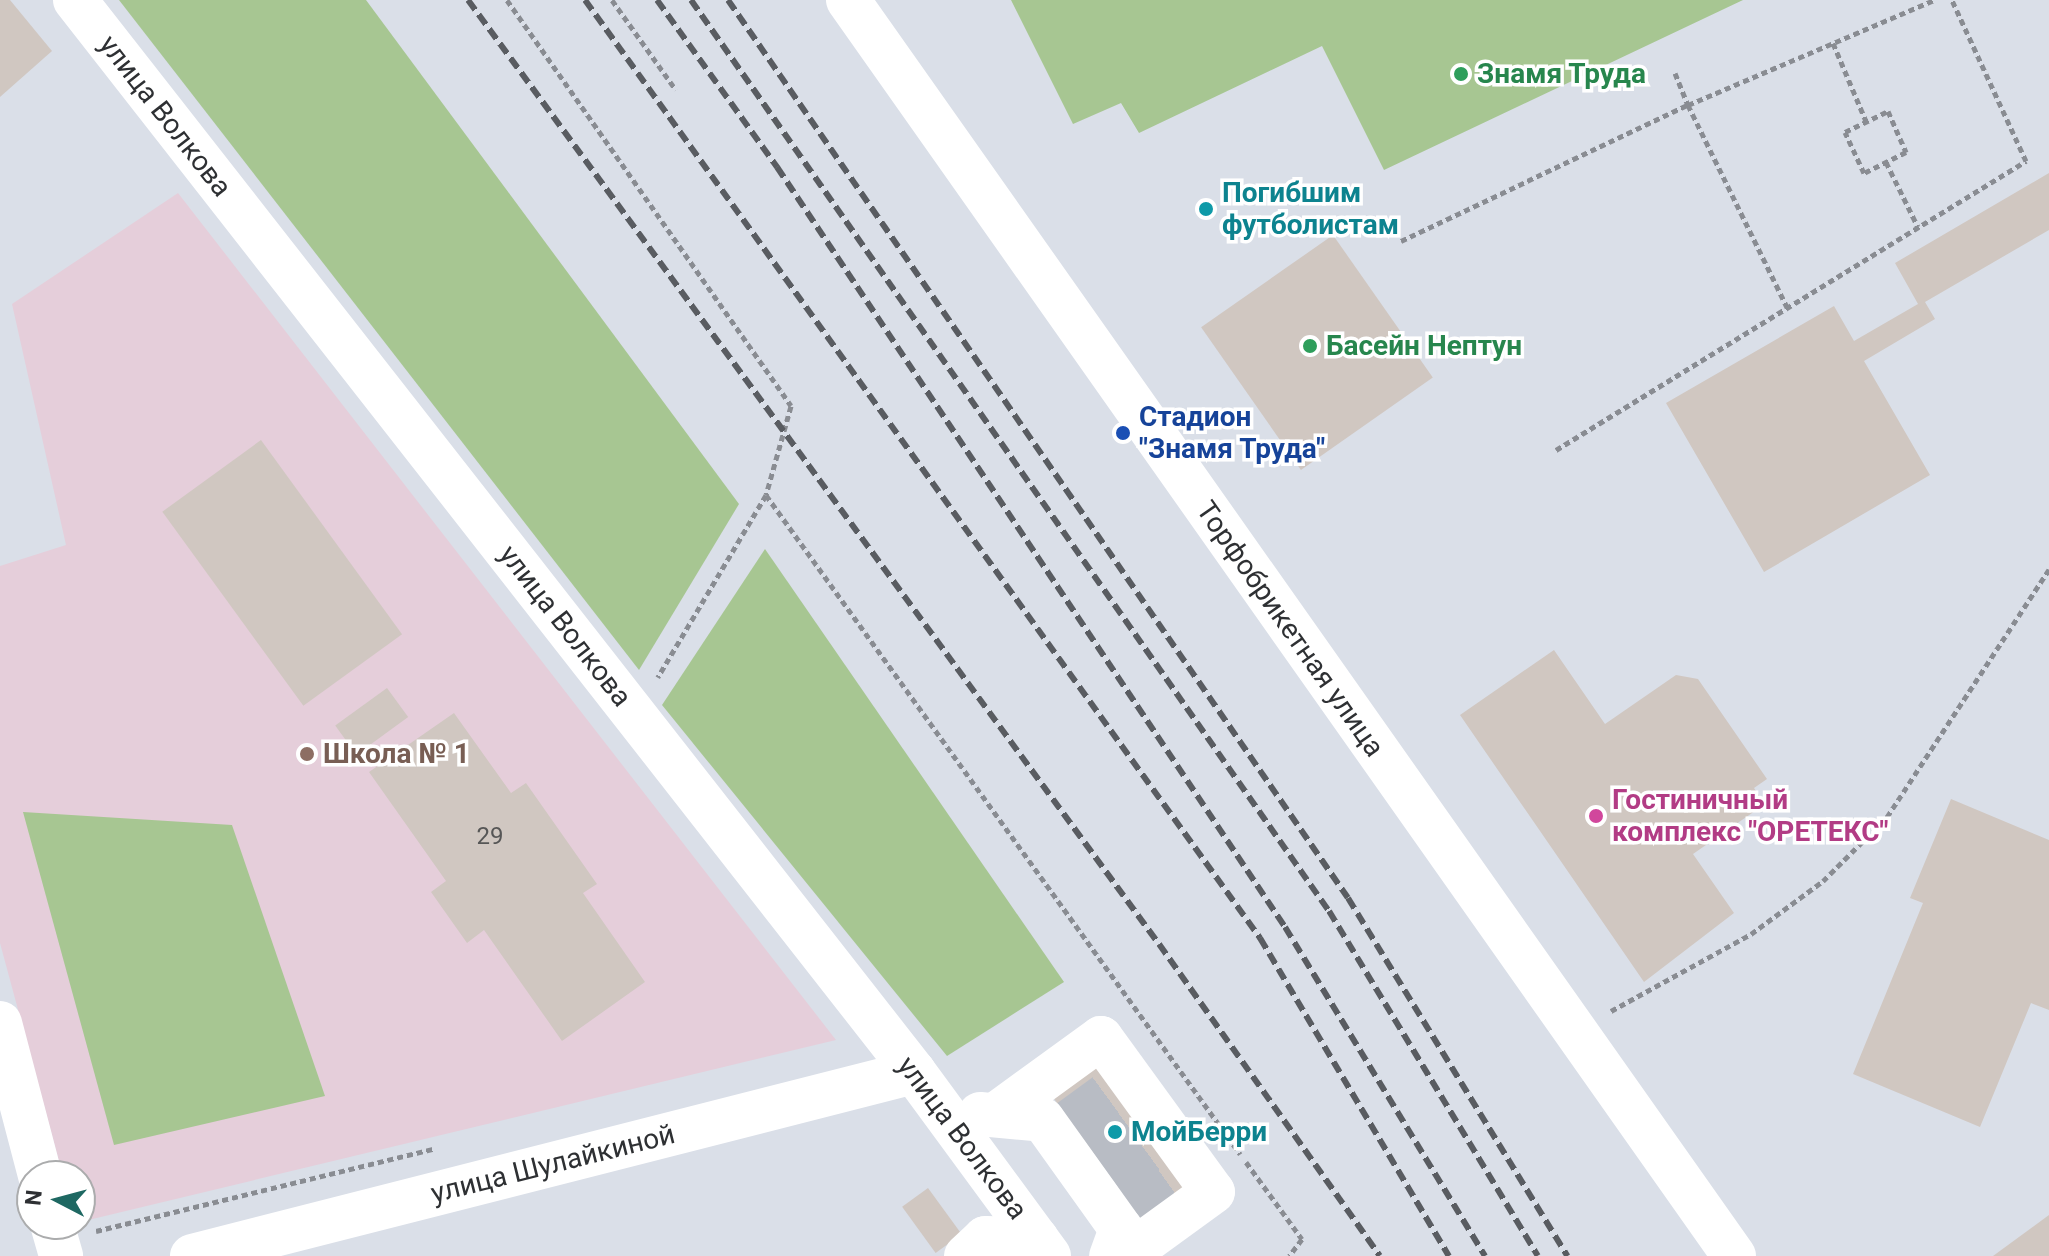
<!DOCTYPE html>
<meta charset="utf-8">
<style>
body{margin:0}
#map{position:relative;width:2049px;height:1256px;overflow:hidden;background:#dadfe8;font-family:Roboto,sans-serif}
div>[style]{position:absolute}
.education>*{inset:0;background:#e5ceda}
.green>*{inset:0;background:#a7c692}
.building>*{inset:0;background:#d0c7c1;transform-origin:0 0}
.minor-tunnel>*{height:44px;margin-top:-22px;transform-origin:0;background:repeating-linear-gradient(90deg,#b8bcc4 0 44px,transparent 0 66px)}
.path>*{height:5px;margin-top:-2.5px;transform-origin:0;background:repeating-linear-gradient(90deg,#898c92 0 6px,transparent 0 10px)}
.minor>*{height:44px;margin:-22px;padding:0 22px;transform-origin:22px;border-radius:22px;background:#fff}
.rail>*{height:6px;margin-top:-3px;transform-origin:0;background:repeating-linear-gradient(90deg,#595c61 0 12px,transparent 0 18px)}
.dots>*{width:22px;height:22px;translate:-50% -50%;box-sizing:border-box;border:4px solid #fff;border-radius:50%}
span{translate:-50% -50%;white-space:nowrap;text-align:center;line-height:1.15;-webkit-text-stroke:7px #fff;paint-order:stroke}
.number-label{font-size:24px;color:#565656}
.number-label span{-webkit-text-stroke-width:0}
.leisure-label{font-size:28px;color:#27864d;font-weight:700}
.left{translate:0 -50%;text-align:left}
.street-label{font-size:28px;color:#2e3033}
.culture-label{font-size:28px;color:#0d838f;font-weight:700}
.transit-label{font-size:28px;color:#164399;font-weight:700}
.education-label{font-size:28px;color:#785e54;font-weight:700}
.hotel-label{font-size:28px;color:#b23c85;font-weight:700}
.north{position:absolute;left:16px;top:1160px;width:80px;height:80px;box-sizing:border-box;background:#fff;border:2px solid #abacad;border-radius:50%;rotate:276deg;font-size:22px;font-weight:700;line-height:32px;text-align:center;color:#2e3033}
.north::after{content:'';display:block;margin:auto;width:28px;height:36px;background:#1e6862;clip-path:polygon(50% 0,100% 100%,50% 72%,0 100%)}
</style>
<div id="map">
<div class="education">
<div style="clip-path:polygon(178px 193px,836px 1040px,80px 1222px,80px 1176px,63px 1176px,0 943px,0 566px,66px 545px,12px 304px)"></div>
</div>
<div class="green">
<div style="clip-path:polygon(119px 0,366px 0,739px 504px,639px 670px)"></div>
<div style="clip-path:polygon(1011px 0,1743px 0,1384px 170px,1322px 46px,1139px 133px,1121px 103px,1073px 124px)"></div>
<div style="clip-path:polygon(765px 549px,1064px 982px,947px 1056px,662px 705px)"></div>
<div style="clip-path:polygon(23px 812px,232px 825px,325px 1096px,114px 1145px)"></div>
</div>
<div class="building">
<div style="clip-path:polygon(0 0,10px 0,52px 51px,0 97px)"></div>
<div style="clip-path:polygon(2049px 173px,2049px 230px,1925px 302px,1935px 319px,1864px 361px,1930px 475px,1764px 572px,1666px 403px,1834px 306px,1854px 341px,1918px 304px,1895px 263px)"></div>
<div style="left:1333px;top:235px;width:174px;height:161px;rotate:55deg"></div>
<div style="left:261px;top:440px;width:240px;height:122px;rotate:54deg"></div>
<div style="clip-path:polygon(1554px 650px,1605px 724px,1676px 675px,1698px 679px,1767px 779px,1754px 788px,1765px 804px,1693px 854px,1734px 913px,1644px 982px,1460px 715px)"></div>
<div style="left:387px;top:688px;width:36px;height:64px;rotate:54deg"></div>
<div style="clip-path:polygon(454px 713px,511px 793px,526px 783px,597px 884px,583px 893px,645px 982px,562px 1041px,484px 930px,467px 943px,431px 892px,446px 881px,369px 772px)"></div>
<div style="clip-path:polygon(1951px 799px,2049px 840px,2049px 1010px,2031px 1003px,1980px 1127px,1853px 1074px,1923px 903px,1910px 898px)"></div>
<div style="left:1101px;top:1063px;width:153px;height:59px;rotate:54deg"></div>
<div style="left:928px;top:1188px;width:57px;height:32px;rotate:54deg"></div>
<div style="clip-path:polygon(2049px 1215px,2049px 1256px,1993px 1256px)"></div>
</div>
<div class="minor-tunnel">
<div style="left:1070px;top:1121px;width:59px;rotate:-36.1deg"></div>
<div style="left:1088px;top:1146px;width:59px;rotate:-36.1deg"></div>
<div style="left:1111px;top:1178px;width:59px;rotate:-36.1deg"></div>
<div style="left:1130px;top:1206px;width:60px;rotate:-35.5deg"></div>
</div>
<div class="path">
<div style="left:507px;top:0;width:495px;rotate:55deg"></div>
<div style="left:791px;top:406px;width:92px;rotate:105.7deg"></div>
<div style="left:766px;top:495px;width:212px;rotate:120.7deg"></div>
<div style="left:612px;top:0;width:110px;rotate:54.6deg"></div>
<div style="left:1833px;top:43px;width:85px;rotate:67.1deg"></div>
<div style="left:1675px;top:73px;width:35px;rotate:68deg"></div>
<div style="left:1688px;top:105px;width:267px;rotate:-23.1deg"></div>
<div style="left:1888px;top:111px;width:45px;rotate:66.3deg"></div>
<div style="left:1906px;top:152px;width:47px;rotate:153.4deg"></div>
<div style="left:1864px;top:173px;width:45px;rotate:-114.9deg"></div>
<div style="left:1845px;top:132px;width:48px;rotate:-26deg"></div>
<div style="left:1886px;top:162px;width:72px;rotate:63.8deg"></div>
<div style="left:1401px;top:241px;width:318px;rotate:-25.4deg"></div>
<div style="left:1688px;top:105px;width:227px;rotate:63.9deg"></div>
<div style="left:1556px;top:450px;width:552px;rotate:-31.59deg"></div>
<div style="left:2026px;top:161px;width:177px;rotate:-114.7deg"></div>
<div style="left:766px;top:495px;width:812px;rotate:54.27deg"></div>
<div style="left:1611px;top:1011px;width:160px;rotate:-28.8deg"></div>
<div style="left:1751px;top:934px;width:89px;rotate:-36.4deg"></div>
<div style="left:1823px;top:881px;width:91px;rotate:-45deg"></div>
<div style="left:1887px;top:817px;width:296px;rotate:-56.8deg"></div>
<div style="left:1246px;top:1162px;width:95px;rotate:54deg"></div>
<div style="left:1302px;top:1239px;width:21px;rotate:127deg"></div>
<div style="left:96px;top:1231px;width:347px;rotate:-13.7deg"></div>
</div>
<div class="minor">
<div style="left:75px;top:0;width:1361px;rotate:51.95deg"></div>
<div style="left:914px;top:1072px;width:228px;rotate:53.7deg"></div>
<div style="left:848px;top:0;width:1537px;rotate:54.8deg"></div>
<div style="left:0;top:1023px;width:158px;rotate:75.3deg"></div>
<div style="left:980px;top:1114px;width:63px;rotate:5.4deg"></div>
<div style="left:1043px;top:1120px;width:134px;rotate:54.4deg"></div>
<div style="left:1121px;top:1229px;width:29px;rotate:110deg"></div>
<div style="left:995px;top:1115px;width:131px;rotate:-36deg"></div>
<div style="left:1101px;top:1038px;width:190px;rotate:54deg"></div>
<div style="left:1213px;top:1192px;width:109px;rotate:144deg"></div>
<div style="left:52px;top:1224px;width:33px;rotate:74deg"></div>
<div style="left:192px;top:1256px;width:745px;rotate:-14.3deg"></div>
<div style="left:966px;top:1256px;width:26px;rotate:-43deg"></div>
<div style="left:985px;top:1238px;width:52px;rotate:1.1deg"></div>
</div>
<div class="rail">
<div style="left:468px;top:0;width:1170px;rotate:53.8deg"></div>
<div style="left:1159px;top:944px;width:382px;rotate:54.7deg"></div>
<div style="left:585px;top:0;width:1156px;rotate:54.26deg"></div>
<div style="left:1260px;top:938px;width:370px;rotate:59.3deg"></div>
<div style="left:657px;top:0;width:206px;rotate:54.3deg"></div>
<div style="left:777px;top:167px;width:914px;rotate:56.24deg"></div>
<div style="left:1285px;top:927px;width:385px;rotate:58.7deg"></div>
<div style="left:691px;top:0;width:1112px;rotate:55deg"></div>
<div style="left:1329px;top:911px;width:403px;rotate:58.8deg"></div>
<div style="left:728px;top:0;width:1091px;rotate:55.38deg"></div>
<div style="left:1348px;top:898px;width:420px;rotate:58.5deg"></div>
</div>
<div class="dots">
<div style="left:1461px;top:74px;background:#2e9e5b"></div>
<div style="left:1206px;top:209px;background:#0f9aa8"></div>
<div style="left:1310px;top:346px;background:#2e9e5b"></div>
<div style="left:1123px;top:433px;background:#1a4fb4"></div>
<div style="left:307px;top:754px;background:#8d6e63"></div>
<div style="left:1596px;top:816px;background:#d1479c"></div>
<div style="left:1115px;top:1132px;background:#0f9aa8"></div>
</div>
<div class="number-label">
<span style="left:490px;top:837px">29</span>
</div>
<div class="leisure-label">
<span class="left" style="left:1477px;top:74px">Знамя Труда</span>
<span class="left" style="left:1326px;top:346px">Басейн Нептун</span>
</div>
<div class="street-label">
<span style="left:165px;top:116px;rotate:52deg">улица Волкова</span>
<span style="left:565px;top:626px;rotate:52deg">улица Волкова</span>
<span style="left:1290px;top:629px;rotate:55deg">Торфобрикетная улица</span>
<span style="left:962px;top:1138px;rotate:53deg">улица Волкова</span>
<span style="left:553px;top:1164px;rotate:-14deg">улица Шулайкиной</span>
</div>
<div class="culture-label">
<span class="left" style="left:1222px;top:209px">Погибшим<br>футболистам</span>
<span class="left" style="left:1131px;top:1132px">МойБерри</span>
</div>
<div class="transit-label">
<span class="left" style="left:1139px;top:433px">Стадион<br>"Знамя Труда"</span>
</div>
<div class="education-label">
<span class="left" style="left:323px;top:754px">Школа № 1</span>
</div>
<div class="hotel-label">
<span class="left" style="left:1612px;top:816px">Гостиничный<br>комплекс "ОРЕТЕКС"</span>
</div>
<div class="north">N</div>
</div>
